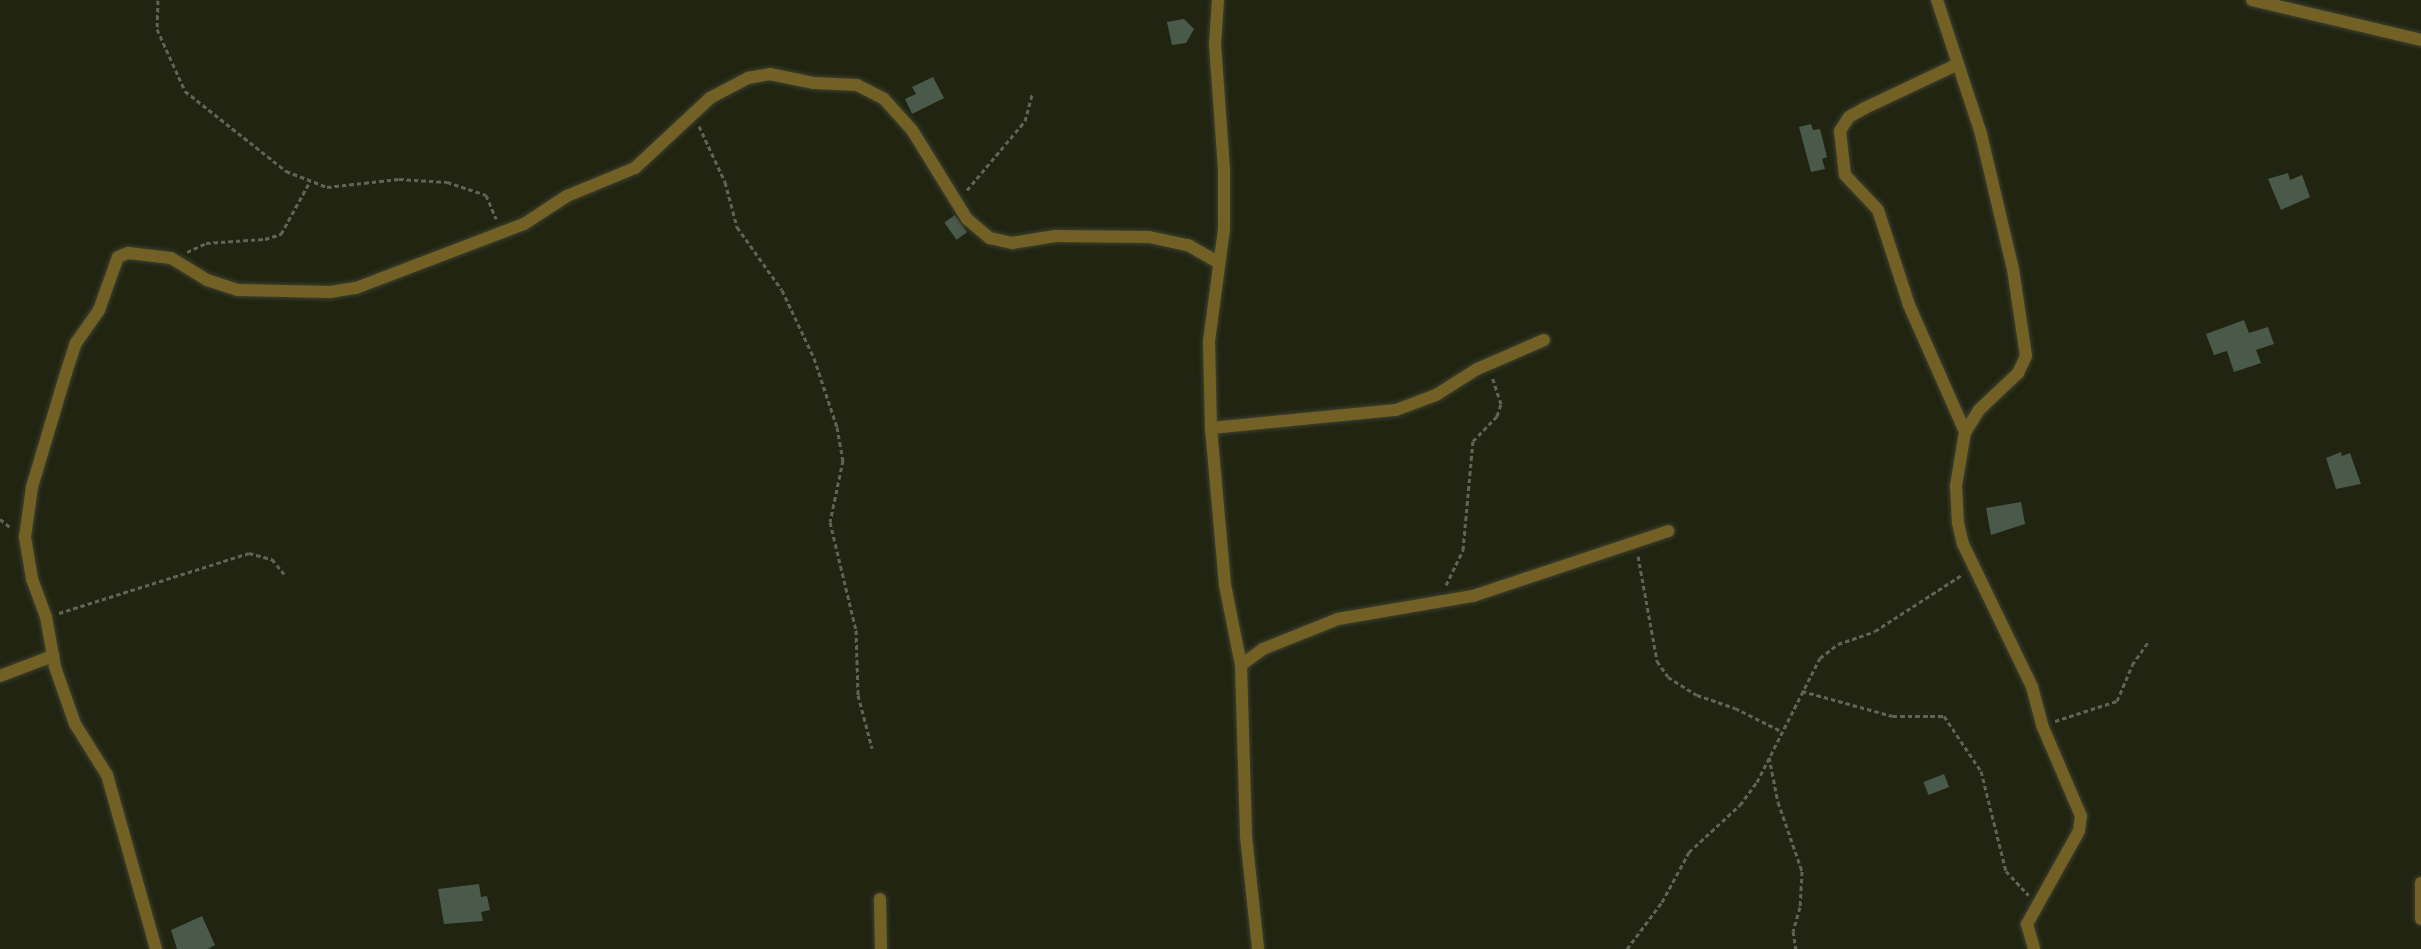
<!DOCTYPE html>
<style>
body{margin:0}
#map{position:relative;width:2421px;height:949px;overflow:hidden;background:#202411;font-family:"Libre Baskerville",serif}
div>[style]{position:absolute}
.building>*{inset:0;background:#495a4a;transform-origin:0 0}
.path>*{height:3px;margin-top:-1.5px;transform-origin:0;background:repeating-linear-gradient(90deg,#616454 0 4.5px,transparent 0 7.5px)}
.roads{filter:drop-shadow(0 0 2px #3d412f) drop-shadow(0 0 2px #3d412f)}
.minor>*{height:12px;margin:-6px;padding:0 6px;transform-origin:6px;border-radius:6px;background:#736025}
span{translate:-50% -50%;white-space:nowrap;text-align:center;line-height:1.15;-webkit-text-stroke:4.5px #202411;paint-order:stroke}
</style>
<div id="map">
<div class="building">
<div style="clip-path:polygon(1184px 19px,1194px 29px,1186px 43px,1172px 45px,1167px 22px)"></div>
<div style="clip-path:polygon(933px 77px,944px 98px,912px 114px,905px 99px,916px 94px,912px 87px)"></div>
<div style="clip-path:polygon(1811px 124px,1813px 130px,1820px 129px,1827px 157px,1822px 159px,1825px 169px,1811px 172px,1799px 127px)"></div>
<div style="clip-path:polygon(2288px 173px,2290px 180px,2302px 175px,2310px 197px,2281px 210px,2268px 179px)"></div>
<div style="left:955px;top:215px;width:21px;height:13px;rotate:55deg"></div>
<div style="clip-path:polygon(2244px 320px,2249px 333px,2268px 327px,2274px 344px,2256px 350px,2261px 363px,2234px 372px,2227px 351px,2214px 355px,2206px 334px)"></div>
<div style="clip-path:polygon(2341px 452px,2342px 456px,2350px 453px,2361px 484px,2336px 489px,2326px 458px)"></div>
<div style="clip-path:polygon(2021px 502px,2025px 524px,1991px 535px,1986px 508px)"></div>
<div style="left:1944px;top:774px;width:14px;height:22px;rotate:69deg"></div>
<div style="clip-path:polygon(479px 884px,481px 897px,487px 896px,490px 910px,481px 912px,483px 921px,444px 924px,438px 889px)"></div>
<div style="clip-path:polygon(202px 916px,215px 945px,208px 949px,177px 949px,171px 930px)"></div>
</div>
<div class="path">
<div style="left:158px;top:0;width:29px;rotate:92deg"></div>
<div style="left:157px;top:29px;width:68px;rotate:65.7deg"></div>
<div style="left:185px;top:91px;width:129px;rotate:38.4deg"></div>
<div style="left:286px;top:171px;width:44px;rotate:21.3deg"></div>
<div style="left:327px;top:187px;width:72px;rotate:-6.3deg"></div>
<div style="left:399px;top:179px;width:48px;rotate:3.6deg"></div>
<div style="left:447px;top:182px;width:41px;rotate:18.4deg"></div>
<div style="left:486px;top:195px;width:26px;rotate:67deg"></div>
<div style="left:699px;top:126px;width:62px;rotate:65.1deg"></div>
<div style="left:725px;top:182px;width:47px;rotate:75.1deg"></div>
<div style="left:737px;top:227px;width:77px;rotate:54.5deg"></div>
<div style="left:782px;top:290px;width:75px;rotate:64.8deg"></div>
<div style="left:814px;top:358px;width:73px;rotate:71.6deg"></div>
<div style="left:837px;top:427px;width:34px;rotate:80deg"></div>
<div style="left:843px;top:460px;width:63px;rotate:101.8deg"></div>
<div style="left:830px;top:522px;width:111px;rotate:76.5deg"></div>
<div style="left:856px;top:630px;width:65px;rotate:88.2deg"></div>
<div style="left:858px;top:695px;width:55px;rotate:75.2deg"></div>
<div style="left:967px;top:190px;width:90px;rotate:-50deg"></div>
<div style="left:1025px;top:121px;width:30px;rotate:-75deg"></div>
<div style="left:187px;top:252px;width:21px;rotate:-25deg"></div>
<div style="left:206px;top:243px;width:59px;rotate:-3.9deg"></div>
<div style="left:265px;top:239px;width:17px;rotate:-17deg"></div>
<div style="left:281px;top:234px;width:58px;rotate:-61.2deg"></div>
<div style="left:0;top:519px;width:14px;rotate:39deg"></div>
<div style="left:1638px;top:556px;width:107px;rotate:79.7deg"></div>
<div style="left:1657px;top:661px;width:19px;rotate:55deg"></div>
<div style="left:1668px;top:677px;width:34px;rotate:32deg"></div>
<div style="left:1697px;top:695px;width:40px;rotate:18.9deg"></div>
<div style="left:1735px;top:708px;width:51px;rotate:26.6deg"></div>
<div style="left:1446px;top:585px;width:39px;rotate:-64deg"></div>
<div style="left:1463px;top:550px;width:109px;rotate:-84.8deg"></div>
<div style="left:1473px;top:441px;width:35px;rotate:-46deg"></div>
<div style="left:1497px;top:416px;width:13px;rotate:-72deg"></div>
<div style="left:1501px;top:404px;width:28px;rotate:-108deg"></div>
<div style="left:59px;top:613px;width:199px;rotate:-17.5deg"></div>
<div style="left:249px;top:553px;width:24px;rotate:15deg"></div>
<div style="left:272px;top:559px;width:21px;rotate:51deg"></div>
<div style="left:1802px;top:691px;width:94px;rotate:15.4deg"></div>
<div style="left:1893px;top:716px;width:51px"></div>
<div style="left:1944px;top:716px;width:66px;rotate:56.1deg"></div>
<div style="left:1981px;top:771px;width:103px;rotate:76deg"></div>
<div style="left:2006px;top:871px;width:33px;rotate:47deg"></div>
<div style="left:2055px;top:721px;width:65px;rotate:-17.9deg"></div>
<div style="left:2117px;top:701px;width:39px;rotate:-67deg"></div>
<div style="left:2132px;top:665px;width:29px;rotate:-55deg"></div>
<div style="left:1769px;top:757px;width:46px;rotate:78.7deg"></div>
<div style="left:1778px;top:802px;width:73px;rotate:70.8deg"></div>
<div style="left:1802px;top:871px;width:36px;rotate:93deg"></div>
<div style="left:1800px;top:907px;width:25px;rotate:106deg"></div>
<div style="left:1793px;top:931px;width:18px;rotate:81deg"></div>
<div style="left:1627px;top:949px;width:59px;rotate:-53.3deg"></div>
<div style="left:1662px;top:902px;width:57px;rotate:-61.6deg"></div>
<div style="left:1689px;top:852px;width:69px;rotate:-42.7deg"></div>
<div style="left:1740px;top:805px;width:29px;rotate:-54deg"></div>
<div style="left:1757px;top:782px;width:139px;rotate:-63.1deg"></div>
<div style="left:1820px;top:658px;width:23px;rotate:-38deg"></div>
<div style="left:1838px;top:644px;width:39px;rotate:-19deg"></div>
<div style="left:1875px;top:631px;width:105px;rotate:-32.9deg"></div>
</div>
<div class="roads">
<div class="minor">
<div style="left:1218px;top:0;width:44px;rotate:93.9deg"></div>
<div style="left:1215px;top:44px;width:126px;rotate:85.9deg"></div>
<div style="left:1224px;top:170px;width:59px;rotate:90deg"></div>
<div style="left:1224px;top:229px;width:113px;rotate:97.6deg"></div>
<div style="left:1209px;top:341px;width:87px;rotate:88.7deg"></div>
<div style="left:1211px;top:428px;width:158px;rotate:84.9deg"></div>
<div style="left:1225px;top:585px;width:82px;rotate:78.7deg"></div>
<div style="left:1241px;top:665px;width:171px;rotate:88.3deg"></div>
<div style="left:1246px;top:836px;width:114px;rotate:83.9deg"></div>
<div style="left:1937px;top:0;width:141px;rotate:71.8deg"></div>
<div style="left:1981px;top:134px;width:139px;rotate:76.7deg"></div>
<div style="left:2013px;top:269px;width:88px;rotate:81.5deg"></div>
<div style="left:2026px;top:356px;width:19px;rotate:115deg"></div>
<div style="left:2018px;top:373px;width:54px;rotate:136.5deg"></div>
<div style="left:1979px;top:410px;width:26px;rotate:122deg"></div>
<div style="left:1965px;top:432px;width:55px;rotate:99.5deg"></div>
<div style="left:1956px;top:486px;width:37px;rotate:87deg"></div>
<div style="left:1958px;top:523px;width:22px;rotate:77deg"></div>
<div style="left:1963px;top:544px;width:159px;rotate:64.2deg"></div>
<div style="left:2032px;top:687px;width:39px;rotate:75deg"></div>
<div style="left:2042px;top:725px;width:99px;rotate:66.8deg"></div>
<div style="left:2081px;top:816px;width:15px;rotate:98deg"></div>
<div style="left:2079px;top:831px;width:107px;rotate:119.2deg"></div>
<div style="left:2027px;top:924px;width:26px;rotate:74deg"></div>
<div style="left:2252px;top:0;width:174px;rotate:13.3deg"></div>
<div style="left:1956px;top:65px;width:101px;rotate:154.7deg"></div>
<div style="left:1865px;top:108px;width:18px;rotate:151deg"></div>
<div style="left:1849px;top:117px;width:17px;rotate:123deg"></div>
<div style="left:1840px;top:131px;width:44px;rotate:83.5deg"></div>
<div style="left:1845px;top:175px;width:48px;rotate:46.7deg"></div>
<div style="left:1878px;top:210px;width:100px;rotate:71.9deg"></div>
<div style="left:1909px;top:305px;width:139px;rotate:66.2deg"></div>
<div style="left:1211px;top:428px;width:186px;rotate:-5.6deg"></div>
<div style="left:1396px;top:410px;width:43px;rotate:-20.6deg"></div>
<div style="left:1436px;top:395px;width:49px;rotate:-32.4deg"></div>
<div style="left:1477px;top:369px;width:73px;rotate:-23.4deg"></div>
<div style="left:1241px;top:665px;width:27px;rotate:-36deg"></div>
<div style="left:1263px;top:649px;width:81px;rotate:-21.8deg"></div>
<div style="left:1338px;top:619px;width:137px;rotate:-9.7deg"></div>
<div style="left:1473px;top:596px;width:206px;rotate:-18.4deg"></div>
<div style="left:0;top:676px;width:57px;rotate:-20.7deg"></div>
<div style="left:2421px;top:883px;width:36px;rotate:90deg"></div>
<div style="left:880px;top:899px;width:50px;rotate:88.9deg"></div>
<div style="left:156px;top:949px;width:181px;rotate:-105.7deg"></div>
<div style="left:107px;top:775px;width:60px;rotate:-122.1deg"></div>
<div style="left:75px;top:724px;width:60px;rotate:-109.3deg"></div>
<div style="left:55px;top:667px;width:51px;rotate:-100.2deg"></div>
<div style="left:46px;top:617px;width:40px;rotate:-110.2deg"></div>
<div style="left:32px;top:579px;width:43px;rotate:-99.5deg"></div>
<div style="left:25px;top:537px;width:50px;rotate:-82deg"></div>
<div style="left:32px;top:487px;width:119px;rotate:-73.4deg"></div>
<div style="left:66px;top:373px;width:32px;rotate:-72deg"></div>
<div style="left:76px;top:343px;width:40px;rotate:-55.1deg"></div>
<div style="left:99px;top:310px;width:56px;rotate:-70.3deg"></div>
<div style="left:118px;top:257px;width:11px;rotate:-22deg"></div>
<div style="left:128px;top:253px;width:43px;rotate:6.6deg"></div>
<div style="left:171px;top:258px;width:42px;rotate:31.4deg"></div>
<div style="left:207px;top:280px;width:33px;rotate:18deg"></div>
<div style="left:238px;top:290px;width:92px;rotate:1.2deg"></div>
<div style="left:330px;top:292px;width:26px;rotate:-9deg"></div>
<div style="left:356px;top:288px;width:180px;rotate:-20.9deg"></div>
<div style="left:524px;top:224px;width:51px;rotate:-33.1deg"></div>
<div style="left:567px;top:196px;width:74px;rotate:-22.4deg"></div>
<div style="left:635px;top:168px;width:103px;rotate:-43deg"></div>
<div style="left:710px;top:98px;width:43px;rotate:-27.8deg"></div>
<div style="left:748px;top:78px;width:22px;rotate:-10deg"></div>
<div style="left:770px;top:74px;width:45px;rotate:11.6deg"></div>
<div style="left:814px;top:83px;width:43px;rotate:2.7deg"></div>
<div style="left:857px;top:85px;width:30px;rotate:27deg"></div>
<div style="left:884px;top:99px;width:42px;rotate:47.9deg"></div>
<div style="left:912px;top:130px;width:105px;rotate:58.3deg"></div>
<div style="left:967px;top:219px;width:30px;rotate:40deg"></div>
<div style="left:990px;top:238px;width:23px;rotate:13deg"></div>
<div style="left:1012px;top:243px;width:44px;rotate:-9.2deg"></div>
<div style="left:1055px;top:236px;width:94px;rotate:0.6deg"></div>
<div style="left:1149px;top:237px;width:40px;rotate:12deg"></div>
<div style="left:1188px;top:245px;width:36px;rotate:30deg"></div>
</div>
</div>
</div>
